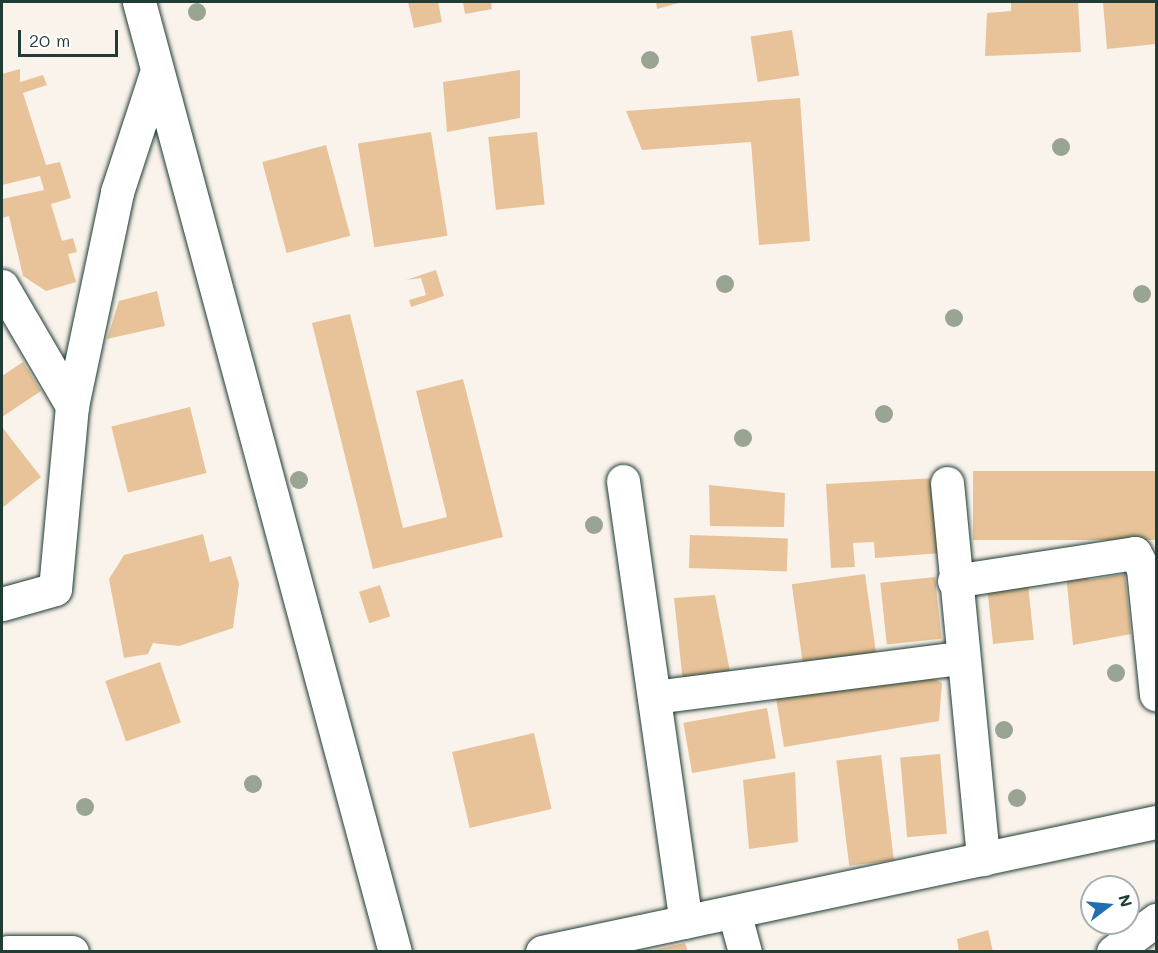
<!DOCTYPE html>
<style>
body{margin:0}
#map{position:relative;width:1158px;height:953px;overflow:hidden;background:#faf3eb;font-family:Mali,sans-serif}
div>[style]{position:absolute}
.building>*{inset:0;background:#e8c399;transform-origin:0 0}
.roads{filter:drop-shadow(0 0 2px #1f3d34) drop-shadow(0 0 2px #1f3d34)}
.street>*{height:33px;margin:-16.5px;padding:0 16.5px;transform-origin:16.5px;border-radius:16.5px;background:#fff}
.secondary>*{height:33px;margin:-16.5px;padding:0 16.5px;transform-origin:16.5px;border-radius:16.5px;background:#fff}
.highway>*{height:33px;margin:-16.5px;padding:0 16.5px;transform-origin:16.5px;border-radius:16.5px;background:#fff}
.trees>*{width:18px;height:18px;margin:-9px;border-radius:50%;background:#99a492}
span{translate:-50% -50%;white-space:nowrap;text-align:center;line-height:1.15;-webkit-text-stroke:5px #fff;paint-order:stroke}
.frame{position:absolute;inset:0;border:3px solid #1f3d34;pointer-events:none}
.north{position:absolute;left:1080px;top:875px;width:60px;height:60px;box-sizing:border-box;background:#fff;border:2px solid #a5b1ae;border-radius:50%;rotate:74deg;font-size:16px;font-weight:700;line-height:24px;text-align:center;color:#1f3d34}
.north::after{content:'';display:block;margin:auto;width:21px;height:27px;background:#1f6fb2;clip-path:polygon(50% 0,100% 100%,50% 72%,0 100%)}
.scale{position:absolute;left:18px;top:30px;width:100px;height:27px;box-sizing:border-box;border:3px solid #1f3d34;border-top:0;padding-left:8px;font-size:18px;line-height:21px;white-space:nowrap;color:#1f3d34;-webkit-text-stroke:4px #fff;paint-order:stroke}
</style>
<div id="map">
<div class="building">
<div style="clip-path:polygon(408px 2px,438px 2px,442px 22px,414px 28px)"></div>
<div style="clip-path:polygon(463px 2px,491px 2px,492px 9px,465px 14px)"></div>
<div style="clip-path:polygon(656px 2px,682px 2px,657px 9px)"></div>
<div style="clip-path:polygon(1011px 2px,1078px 2px,1081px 52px,985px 56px,987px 13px,1011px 11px)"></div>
<div style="clip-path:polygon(1103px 2px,1156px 2px,1156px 44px,1107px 49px)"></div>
<div style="left:792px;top:30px;width:46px;height:42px;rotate:81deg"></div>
<div style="clip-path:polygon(20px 69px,20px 82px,43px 75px,47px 85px,23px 93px,46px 165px,60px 162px,71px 198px,51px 204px,62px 241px,73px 238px,77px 252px,68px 254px,76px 282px,46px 291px,23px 276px,9px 216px,2px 218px,2px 199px,44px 190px,40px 176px,2px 185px,2px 74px)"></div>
<div style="clip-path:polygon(520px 70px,520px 118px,447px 132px,443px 82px)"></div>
<div style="clip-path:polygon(800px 98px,810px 241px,759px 245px,751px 142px,642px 150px,626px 111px)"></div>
<div style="left:431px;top:132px;width:105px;height:74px;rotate:81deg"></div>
<div style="left:537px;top:132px;width:73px;height:49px;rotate:84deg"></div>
<div style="left:326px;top:145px;width:94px;height:66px;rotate:75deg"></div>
<div style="clip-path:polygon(436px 270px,444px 296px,411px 307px,409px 300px,426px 295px,421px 278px,406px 280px)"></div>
<div style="clip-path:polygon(157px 291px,165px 326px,107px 339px,119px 301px)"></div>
<div style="clip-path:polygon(350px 314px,403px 528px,447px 517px,416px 391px,463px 379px,503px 537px,373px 569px,312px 323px)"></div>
<div style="clip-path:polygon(23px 362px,41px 391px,2px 417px,2px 376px)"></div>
<div style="left:190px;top:407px;width:68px;height:81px;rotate:76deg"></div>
<div style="clip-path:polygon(2px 427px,41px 477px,2px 508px)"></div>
<div style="left:1156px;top:471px;width:69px;height:183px;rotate:90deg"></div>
<div style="clip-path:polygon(937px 478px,941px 553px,875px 558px,874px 542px,853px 543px,855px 567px,831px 568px,826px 484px)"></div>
<div style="clip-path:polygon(709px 485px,785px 493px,784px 527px,710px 526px)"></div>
<div style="clip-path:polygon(203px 534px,210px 562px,231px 556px,239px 584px,233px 628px,179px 646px,153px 643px,148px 654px,124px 658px,109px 579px,124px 555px)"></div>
<div style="left:690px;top:535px;width:98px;height:33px;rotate:2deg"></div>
<div style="clip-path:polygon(1086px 571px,1089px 580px,1125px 574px,1131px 634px,1073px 645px,1066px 574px)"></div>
<div style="left:865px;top:574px;width:82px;height:74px;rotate:82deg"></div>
<div style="left:935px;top:577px;width:62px;height:55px;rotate:84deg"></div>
<div style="left:1028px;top:584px;width:56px;height:41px;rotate:84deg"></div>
<div style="left:380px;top:585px;width:33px;height:22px;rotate:72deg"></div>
<div style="clip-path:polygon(715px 595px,731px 677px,683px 683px,674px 598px)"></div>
<div style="left:160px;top:662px;width:64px;height:58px;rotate:71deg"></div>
<div style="clip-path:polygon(922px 673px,942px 683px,939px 721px,784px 747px,776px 698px)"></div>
<div style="left:767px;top:708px;width:51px;height:85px;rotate:80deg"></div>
<div style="left:534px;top:733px;width:78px;height:84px;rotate:77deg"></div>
<div style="left:940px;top:754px;width:80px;height:40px;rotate:85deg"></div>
<div style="left:881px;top:755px;width:106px;height:45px;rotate:83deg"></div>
<div style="clip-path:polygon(795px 772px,798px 842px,749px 849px,743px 780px)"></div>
<div style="clip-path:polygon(988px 930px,993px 952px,959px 952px,957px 939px)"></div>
<div style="clip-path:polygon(685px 943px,688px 952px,649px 952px,649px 951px)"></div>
</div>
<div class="roads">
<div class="street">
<div style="left:2px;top:286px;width:139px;rotate:59.7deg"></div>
<div style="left:623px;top:481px;width:445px;rotate:81.9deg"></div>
<div style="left:947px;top:483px;width:378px;rotate:84.5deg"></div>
<div style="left:954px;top:581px;width:183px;rotate:-8.8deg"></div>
<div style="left:1135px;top:553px;width:18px;rotate:63deg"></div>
<div style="left:1143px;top:569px;width:126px;rotate:84.1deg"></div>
<div style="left:2px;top:604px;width:55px;rotate:-15.8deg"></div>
<div style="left:55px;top:589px;width:184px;rotate:-84.7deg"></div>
<div style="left:72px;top:406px;width:219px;rotate:-78.1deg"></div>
<div style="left:117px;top:192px;width:128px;rotate:-71.8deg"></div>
<div style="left:654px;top:697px;width:308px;rotate:-7.3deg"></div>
<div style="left:734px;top:912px;width:41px;rotate:74.6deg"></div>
<div style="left:542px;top:952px;width:628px;rotate:-11.95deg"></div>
<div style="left:1113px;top:952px;width:54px;rotate:-36.7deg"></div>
</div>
<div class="secondary">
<div style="left:139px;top:2px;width:984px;rotate:74.92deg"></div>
</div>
<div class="highway">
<div style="left:8px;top:952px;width:64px"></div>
</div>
</div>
<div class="trees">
<div style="left:197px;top:12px"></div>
<div style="left:650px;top:60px"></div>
<div style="left:1061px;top:147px"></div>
<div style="left:725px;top:284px"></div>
<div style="left:1142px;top:294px"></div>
<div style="left:954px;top:318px"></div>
<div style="left:884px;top:414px"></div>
<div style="left:743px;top:438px"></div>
<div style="left:299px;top:480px"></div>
<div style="left:594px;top:525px"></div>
<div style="left:1116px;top:673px"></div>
<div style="left:1004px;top:730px"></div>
<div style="left:253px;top:784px"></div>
<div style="left:1017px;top:798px"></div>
<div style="left:85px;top:807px"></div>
</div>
<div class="frame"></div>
<div class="north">N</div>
<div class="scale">20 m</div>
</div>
